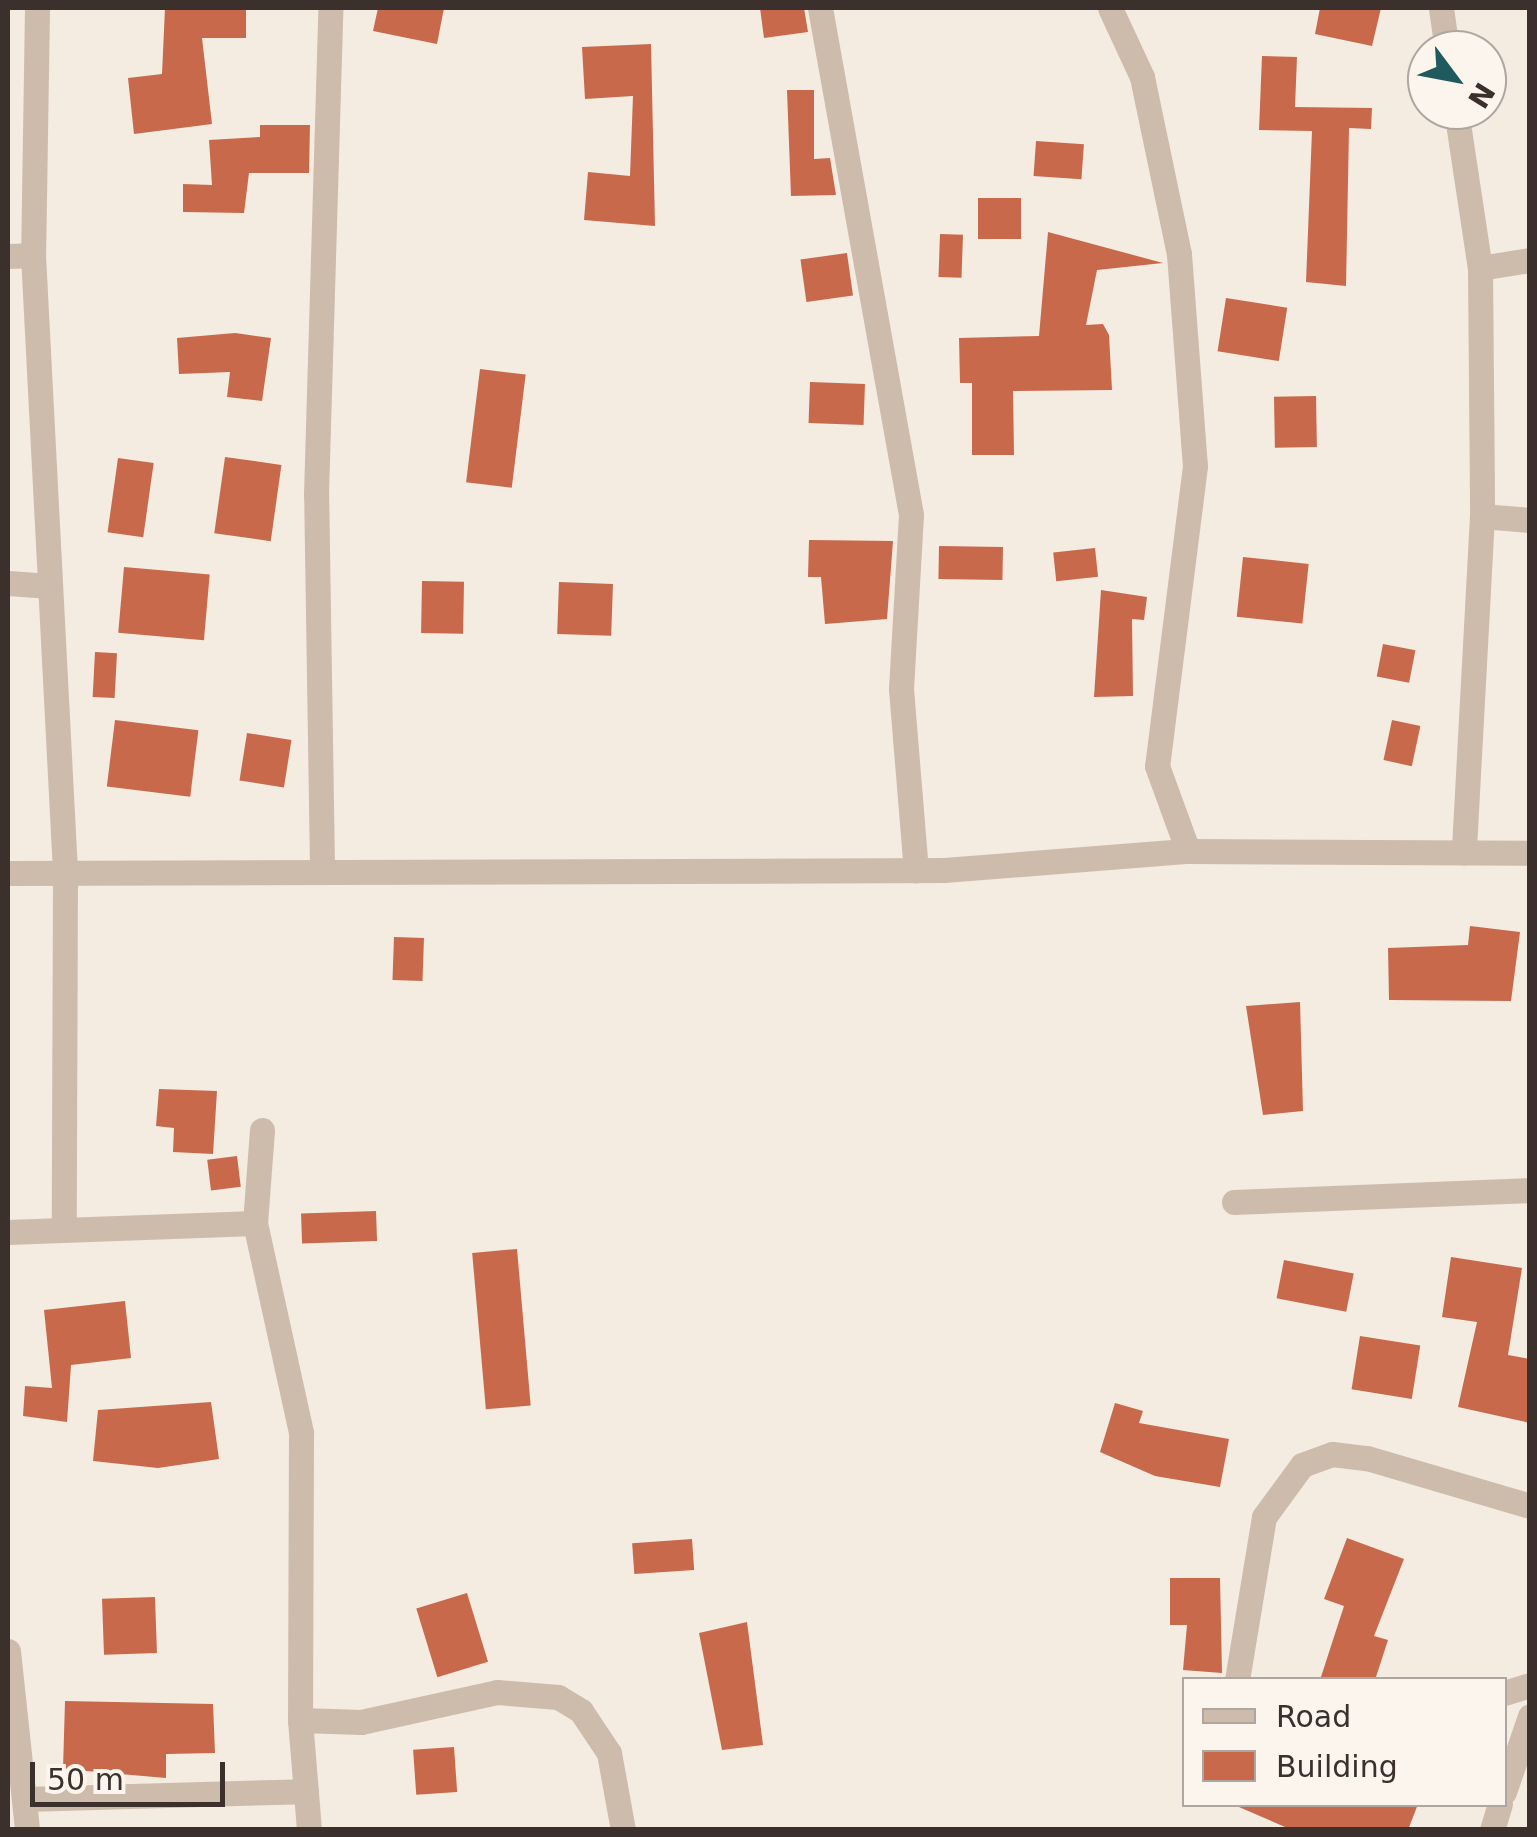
<!DOCTYPE html>
<style>
body{margin:0}
#map{position:relative;width:1537px;height:1837px;overflow:hidden;background:#f4ebe1;font-family:"DejaVu Sans",sans-serif}
div>[style]{position:absolute}
.building>*{inset:0;background:#c8694b;transform-origin:0 0}
.minor>*{height:25px;margin:-12.5px;padding:0 12.5px;transform-origin:12.5px;border-radius:12.5px;background:#cdbbac}
span{translate:-50% -50%;white-space:nowrap;text-align:center;line-height:1.15;-webkit-text-stroke:10px #fbf5ee;paint-order:stroke}
.frame{position:absolute;inset:0;border:10px solid #3b302b;pointer-events:none}
.legend{position:absolute;left:1182px;top:1677px;width:325px;height:130px;box-sizing:border-box;background:#fbf5ee;border:2px solid #aea6a0;margin:0;padding:12px 18px;list-style:none;font-size:30px;color:#3b302b}
.legend li{display:flex;align-items:center;gap:20px;height:50px}
.legend b{width:50px;border:2px solid #aea6a0}
.north{position:absolute;left:1407px;top:30px;width:100px;height:100px;box-sizing:border-box;background:#fbf5ee;border:2px solid #aea6a0;border-radius:50%;rotate:122deg;font-size:28px;font-weight:700;line-height:40px;text-align:center;color:#3b302b}
.north::after{content:'';display:block;margin:auto;width:35px;height:45px;background:#1f5a5e;clip-path:polygon(50% 0,100% 100%,50% 72%,0 100%)}
.scale{position:absolute;left:30px;top:1762px;width:195px;height:45px;box-sizing:border-box;border:5px solid #3b302b;border-top:0;padding-left:12px;font-size:30px;line-height:35px;white-space:nowrap;color:#3b302b;-webkit-text-stroke:8px #fbf5ee;paint-order:stroke}
</style>
<div id="map">
<div class="building">
<div style="clip-path:polygon(165px 8px,246px 8px,246px 38px,202px 38px,212px 124px,134px 134px,128px 78px,162px 74px)"></div>
<div style="clip-path:polygon(378px 8px,444px 8px,437px 44px,373px 31px)"></div>
<div style="clip-path:polygon(760px 8px,804px 8px,808px 32px,764px 38px)"></div>
<div style="clip-path:polygon(1320px 8px,1381px 8px,1372px 46px,1315px 34px)"></div>
<div style="clip-path:polygon(651px 44px,655px 226px,584px 220px,588px 172px,630px 176px,633px 96px,585px 99px,582px 47px)"></div>
<div style="clip-path:polygon(1262px 56px,1297px 57px,1295px 107px,1372px 108px,1371px 129px,1349px 128px,1346px 286px,1306px 282px,1312px 131px,1259px 130px)"></div>
<div style="clip-path:polygon(787px 90px,814px 90px,814px 159px,830px 158px,836px 195px,791px 196px)"></div>
<div style="clip-path:polygon(260px 125px,310px 125px,309px 173px,249px 173px,244px 213px,183px 212px,183px 184px,212px 185px,209px 140px,260px 137px)"></div>
<div style="left:1036px;top:141px;width:48px;height:35px;rotate:4deg"></div>
<div style="left:978px;top:198px;width:43px;height:41px"></div>
<div style="clip-path:polygon(1048px 232px,1163px 263px,1097px 270px,1086px 325px,1103px 324px,1109px 335px,1112px 390px,1013px 391px,1014px 455px,972px 455px,972px 383px,960px 383px,959px 338px,1039px 336px)"></div>
<div style="left:940px;top:234px;width:23px;height:43px;rotate:2deg"></div>
<div style="left:847px;top:253px;width:43px;height:47px;rotate:82deg"></div>
<div style="left:1226px;top:298px;width:62px;height:54px;rotate:9deg"></div>
<div style="clip-path:polygon(235px 333px,271px 338px,262px 401px,227px 397px,230px 372px,179px 374px,177px 338px)"></div>
<div style="left:480px;top:369px;width:46px;height:114px;rotate:7deg"></div>
<div style="left:810px;top:382px;width:55px;height:41px;rotate:2deg"></div>
<div style="left:1316px;top:396px;width:51px;height:42px;rotate:89deg"></div>
<div style="left:225px;top:457px;width:57px;height:77px;rotate:8deg"></div>
<div style="left:118px;top:458px;width:36px;height:75px;rotate:8deg"></div>
<div style="clip-path:polygon(809px 540px,893px 541px,887px 619px,825px 624px,821px 577px,808px 577px)"></div>
<div style="left:939px;top:546px;width:64px;height:33px;rotate:1deg"></div>
<div style="left:1095px;top:548px;width:29px;height:42px;rotate:84deg"></div>
<div style="left:1243px;top:557px;width:66px;height:60px;rotate:6deg"></div>
<div style="left:124px;top:567px;width:86px;height:66px;rotate:5deg"></div>
<div style="left:422px;top:581px;width:42px;height:52px;rotate:1deg"></div>
<div style="left:559px;top:582px;width:54px;height:52px;rotate:2deg"></div>
<div style="clip-path:polygon(1101px 590px,1147px 597px,1144px 620px,1132px 619px,1133px 696px,1094px 697px)"></div>
<div style="left:1383px;top:644px;width:33px;height:33px;rotate:11deg"></div>
<div style="left:95px;top:652px;width:22px;height:45px;rotate:3deg"></div>
<div style="left:115px;top:720px;width:84px;height:67px;rotate:7deg"></div>
<div style="left:1392px;top:720px;width:29px;height:41px;rotate:12deg"></div>
<div style="left:247px;top:733px;width:45px;height:48px;rotate:9deg"></div>
<div style="clip-path:polygon(1470px 926px,1520px 932px,1511px 1001px,1389px 1000px,1388px 948px,1468px 945px)"></div>
<div style="left:394px;top:937px;width:30px;height:43px;rotate:2deg"></div>
<div style="clip-path:polygon(1300px 1002px,1303px 1111px,1263px 1115px,1246px 1006px)"></div>
<div style="clip-path:polygon(159px 1089px,217px 1091px,213px 1154px,173px 1152px,174px 1128px,156px 1126px)"></div>
<div style="left:237px;top:1156px;width:31px;height:30px;rotate:83deg"></div>
<div style="left:376px;top:1211px;width:30px;height:75px;rotate:88deg"></div>
<div style="left:517px;top:1249px;width:157px;height:45px;rotate:85deg"></div>
<div style="clip-path:polygon(1451px 1257px,1522px 1268px,1508px 1355px,1530px 1359px,1530px 1423px,1458px 1407px,1477px 1322px,1442px 1317px)"></div>
<div style="left:1284px;top:1260px;width:71px;height:39px;rotate:11deg"></div>
<div style="clip-path:polygon(125px 1301px,131px 1358px,71px 1365px,67px 1422px,23px 1416px,25px 1386px,52px 1388px,44px 1310px)"></div>
<div style="left:1360px;top:1336px;width:61px;height:54px;rotate:9deg"></div>
<div style="clip-path:polygon(211px 1402px,219px 1459px,158px 1468px,93px 1461px,98px 1410px)"></div>
<div style="clip-path:polygon(1115px 1403px,1143px 1411px,1139px 1423px,1229px 1439px,1220px 1487px,1155px 1476px,1100px 1452px)"></div>
<div style="clip-path:polygon(1347px 1538px,1404px 1559px,1374px 1636px,1388px 1640px,1375px 1680px,1320px 1680px,1344px 1606px,1324px 1599px)"></div>
<div style="left:692px;top:1539px;width:31px;height:60px;rotate:86deg"></div>
<div style="clip-path:polygon(1170px 1578px,1220px 1578px,1222px 1673px,1183px 1670px,1187px 1625px,1170px 1625px)"></div>
<div style="left:467px;top:1593px;width:72px;height:53px;rotate:73deg"></div>
<div style="left:155px;top:1597px;width:56px;height:53px;rotate:88deg"></div>
<div style="clip-path:polygon(747px 1622px,763px 1745px,722px 1750px,699px 1633px)"></div>
<div style="clip-path:polygon(65px 1701px,213px 1704px,215px 1753px,166px 1754px,166px 1778px,63px 1769px)"></div>
<div style="left:454px;top:1747px;width:45px;height:41px;rotate:86deg"></div>
<div style="clip-path:polygon(1232px 1804px,1418px 1804px,1408px 1830px,1292px 1830px)"></div>
</div>
<div class="minor">
<div style="left:37px;top:8px;width:247px;rotate:90.9deg"></div>
<div style="left:33px;top:255px;width:617px;rotate:87.03deg"></div>
<div style="left:65px;top:871px;width:356px;rotate:90.2deg"></div>
<div style="left:820px;top:8px;width:515px;rotate:79.82deg"></div>
<div style="left:911px;top:515px;width:174px;rotate:93.3deg"></div>
<div style="left:901px;top:689px;width:182px;rotate:85.3deg"></div>
<div style="left:1110px;top:8px;width:76px;rotate:65.1deg"></div>
<div style="left:1142px;top:77px;width:181px;rotate:78.2deg"></div>
<div style="left:1179px;top:254px;width:213px;rotate:85.7deg"></div>
<div style="left:1195px;top:466px;width:302px;rotate:97.2deg"></div>
<div style="left:1157px;top:766px;width:90px;rotate:70deg"></div>
<div style="left:1441px;top:8px;width:42px;rotate:81.9deg"></div>
<div style="left:1456px;top:110px;width:160px;rotate:81.4deg"></div>
<div style="left:1480px;top:268px;width:248px;rotate:89.5deg"></div>
<div style="left:1482px;top:516px;width:337px;rotate:93.1deg"></div>
<div style="left:8px;top:256px;width:25px;rotate:-2deg"></div>
<div style="left:1480px;top:268px;width:51px;rotate:-9.1deg"></div>
<div style="left:1482px;top:516px;width:48px;rotate:4.8deg"></div>
<div style="left:8px;top:583px;width:42px;rotate:4.1deg"></div>
<div style="left:322px;top:867px;width:373px;rotate:-90.9deg"></div>
<div style="left:316px;top:494px;width:486px;rotate:-88.3deg"></div>
<div style="left:8px;top:873px;width:936px;rotate:-0.18deg"></div>
<div style="left:944px;top:870px;width:245px;rotate:-4.5deg"></div>
<div style="left:1188px;top:851px;width:342px;rotate:0.3deg"></div>
<div style="left:262px;top:1130px;width:93px;rotate:94.3deg"></div>
<div style="left:255px;top:1223px;width:215px;rotate:77.6deg"></div>
<div style="left:301px;top:1433px;width:287px;rotate:90.2deg"></div>
<div style="left:300px;top:1720px;width:110px;rotate:85.3deg"></div>
<div style="left:1234px;top:1202px;width:296px;rotate:-2.3deg"></div>
<div style="left:8px;top:1232px;width:247px;rotate:-2.1deg"></div>
<div style="left:8px;top:1651px;width:180px;rotate:83.9deg"></div>
<div style="left:1237px;top:1680px;width:165px;rotate:-80.6deg"></div>
<div style="left:1264px;top:1517px;width:64px;rotate:-53.8deg"></div>
<div style="left:1302px;top:1465px;width:32px;rotate:-20deg"></div>
<div style="left:1332px;top:1454px;width:35px;rotate:7deg"></div>
<div style="left:1367px;top:1458px;width:170px;rotate:16.4deg"></div>
<div style="left:1504px;top:1693px;width:27px;rotate:-17deg"></div>
<div style="left:300px;top:1720px;width:61px;rotate:1.9deg"></div>
<div style="left:361px;top:1722px;width:139px;rotate:-12.4deg"></div>
<div style="left:497px;top:1692px;width:61px;rotate:4.7deg"></div>
<div style="left:558px;top:1697px;width:27px;rotate:31deg"></div>
<div style="left:581px;top:1711px;width:50px;rotate:56.3deg"></div>
<div style="left:609px;top:1753px;width:78px;rotate:79.7deg"></div>
<div style="left:1504px;top:1792px;width:80px;rotate:-71.1deg"></div>
<div style="left:25px;top:1799px;width:281px;rotate:-1.6deg"></div>
<div style="left:1492px;top:1830px;width:27px;rotate:-73deg"></div>
</div>
<div class="frame"></div>
<ul class="legend">
<li><b style="height:12px;background:#cdbbac"></b>Road</li>
<li><b style="height:28px;background:#c8694b"></b>Building</li>
</ul>
<div class="north">N</div>
<div class="scale">50 m</div>
</div>
